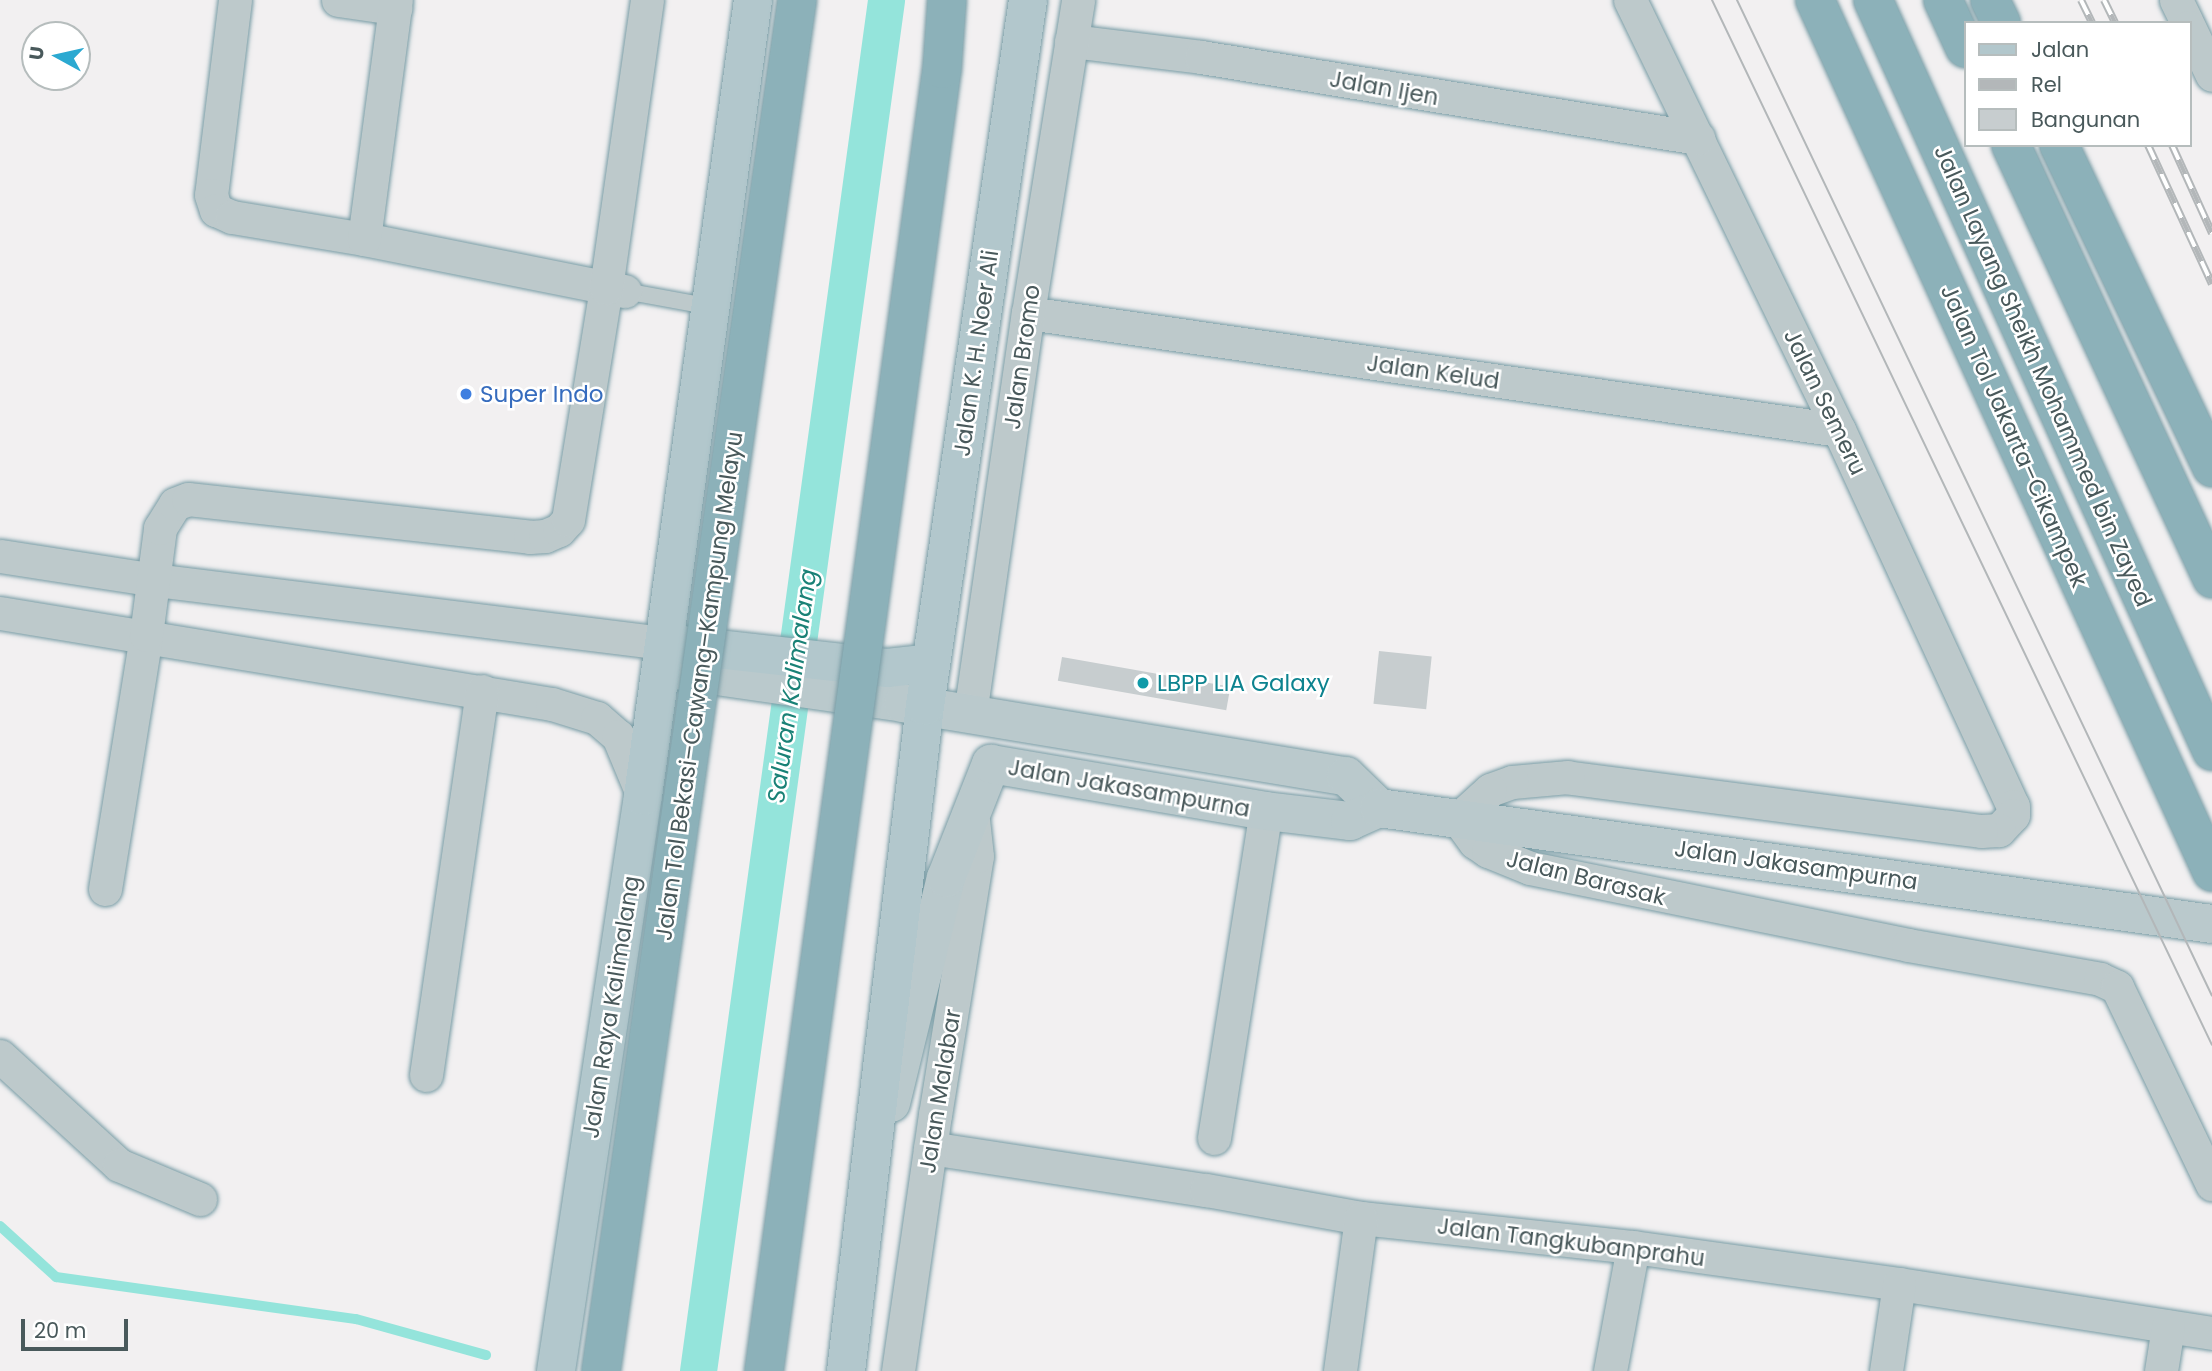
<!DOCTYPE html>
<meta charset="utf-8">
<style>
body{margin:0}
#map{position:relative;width:2212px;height:1371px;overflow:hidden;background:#f2f0f1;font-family:Poppins,sans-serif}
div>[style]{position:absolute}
.stream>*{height:10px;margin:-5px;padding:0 5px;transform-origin:5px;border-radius:5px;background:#94e4db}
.canal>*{height:37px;margin:-18.5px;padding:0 18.5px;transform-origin:18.5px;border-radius:18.5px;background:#94e4db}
.building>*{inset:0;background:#c7cdcf;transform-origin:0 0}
.roads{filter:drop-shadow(0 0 2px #789ca5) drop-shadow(0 0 2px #789ca5)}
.service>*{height:16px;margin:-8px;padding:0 8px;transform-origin:8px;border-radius:8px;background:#bdc9cb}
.minor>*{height:33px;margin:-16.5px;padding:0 16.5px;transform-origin:16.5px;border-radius:16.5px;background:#bdc9cb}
.secondary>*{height:38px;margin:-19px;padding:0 19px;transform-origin:19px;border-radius:19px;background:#bac9cc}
.primary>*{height:38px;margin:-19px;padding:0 19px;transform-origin:19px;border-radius:19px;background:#b2c7cc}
.motorway>*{height:38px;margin:-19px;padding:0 19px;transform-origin:19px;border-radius:19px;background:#8cb1b9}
.tram>*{height:2px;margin:-1px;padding:0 1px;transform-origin:1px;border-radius:1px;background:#b3b7b9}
.rail>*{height:8px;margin-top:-4px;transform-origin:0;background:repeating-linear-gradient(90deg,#fff 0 16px,#b3b7b9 0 32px);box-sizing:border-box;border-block:2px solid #b3b7b9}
.bridges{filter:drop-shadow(0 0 2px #789ca5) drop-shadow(0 0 2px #789ca5)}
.motorway-bridge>*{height:38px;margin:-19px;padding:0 19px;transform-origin:19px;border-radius:19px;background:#8cb1b9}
.dots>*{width:19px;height:19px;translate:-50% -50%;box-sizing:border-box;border:4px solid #fff;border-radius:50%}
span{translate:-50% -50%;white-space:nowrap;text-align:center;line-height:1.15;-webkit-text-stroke:5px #fff;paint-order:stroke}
.street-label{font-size:23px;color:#49595b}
.shop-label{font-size:23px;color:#366cbe}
.left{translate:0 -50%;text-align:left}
.culture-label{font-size:23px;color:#0d838f}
.water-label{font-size:24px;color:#198176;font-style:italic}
.legend{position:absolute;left:1964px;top:21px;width:228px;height:126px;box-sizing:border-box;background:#fff;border:2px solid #b6bdbd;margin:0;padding:9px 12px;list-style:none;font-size:21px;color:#49595b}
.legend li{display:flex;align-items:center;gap:14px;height:35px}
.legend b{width:35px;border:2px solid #b6bdbd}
.north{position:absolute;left:21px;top:21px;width:70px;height:70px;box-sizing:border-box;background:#fff;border:2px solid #b6bdbd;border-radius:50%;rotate:278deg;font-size:19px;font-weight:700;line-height:28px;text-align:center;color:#49595b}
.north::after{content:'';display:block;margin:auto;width:24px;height:32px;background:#2ba9d1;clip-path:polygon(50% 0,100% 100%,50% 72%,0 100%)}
.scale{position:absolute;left:21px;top:1319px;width:107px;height:32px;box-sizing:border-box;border:4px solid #49595b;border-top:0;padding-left:9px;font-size:21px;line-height:24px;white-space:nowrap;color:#49595b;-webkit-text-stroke:5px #fff;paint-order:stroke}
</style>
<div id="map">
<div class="stream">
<div style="left:0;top:1226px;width:76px;rotate:42.3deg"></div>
<div style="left:56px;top:1277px;width:303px;rotate:8deg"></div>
<div style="left:356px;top:1319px;width:135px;rotate:15.5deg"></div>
</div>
<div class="canal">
<div style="left:698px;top:1371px;width:1384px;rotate:-82.19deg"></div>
</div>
<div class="building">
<div style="left:1379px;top:651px;width:53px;height:53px;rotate:6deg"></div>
<div style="left:1062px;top:657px;width:171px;height:24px;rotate:10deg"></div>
</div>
<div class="roads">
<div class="service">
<div style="left:625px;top:291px;width:88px;rotate:10.4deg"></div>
</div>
<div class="minor">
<div style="left:235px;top:0;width:196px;rotate:97deg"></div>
<div style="left:211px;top:195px;width:16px;rotate:72deg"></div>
<div style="left:216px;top:210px;width:17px;rotate:24deg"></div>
<div style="left:232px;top:217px;width:134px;rotate:9.5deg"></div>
<div style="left:364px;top:239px;width:266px;rotate:11.3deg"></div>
<div style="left:338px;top:0;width:58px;rotate:8deg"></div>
<div style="left:1630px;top:0;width:478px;rotate:64.1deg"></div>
<div style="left:1839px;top:430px;width:414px;rotate:65.2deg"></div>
<div style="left:2013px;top:806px;width:9px;rotate:90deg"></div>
<div style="left:2013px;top:815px;width:21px;rotate:133deg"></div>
<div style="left:1999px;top:830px;width:18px;rotate:177deg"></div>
<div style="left:1981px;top:831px;width:417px;rotate:-172.6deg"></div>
<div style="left:1568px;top:777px;width:56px;rotate:174.9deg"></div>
<div style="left:1512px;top:782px;width:23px;rotate:160deg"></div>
<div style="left:1490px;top:790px;width:43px;rotate:137.8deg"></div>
<div style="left:1458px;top:819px;width:29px;rotate:54deg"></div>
<div style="left:1475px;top:842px;width:16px;rotate:35deg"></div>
<div style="left:1488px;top:851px;width:45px;rotate:22deg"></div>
<div style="left:1530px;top:868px;width:386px;rotate:11.5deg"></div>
<div style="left:1908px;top:945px;width:195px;rotate:10deg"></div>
<div style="left:2100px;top:979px;width:19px;rotate:25deg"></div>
<div style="left:2117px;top:987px;width:219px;rotate:64.3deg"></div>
<div style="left:2176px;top:0;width:25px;rotate:64deg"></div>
<div style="left:2189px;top:27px;width:53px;rotate:64.4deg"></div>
<div style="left:1071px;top:41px;width:131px;rotate:7deg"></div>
<div style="left:1201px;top:57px;width:504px;rotate:9.26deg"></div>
<div style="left:364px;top:239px;width:241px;rotate:-82.4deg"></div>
<div style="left:1028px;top:313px;width:819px;rotate:8.21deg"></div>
<div style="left:0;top:556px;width:157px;rotate:8.8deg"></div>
<div style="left:155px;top:580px;width:513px;rotate:7.06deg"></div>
<div style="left:0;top:613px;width:559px;rotate:9.36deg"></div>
<div style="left:552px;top:704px;width:47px;rotate:17.3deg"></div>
<div style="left:597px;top:718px;width:28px;rotate:41deg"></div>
<div style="left:618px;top:736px;width:65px;rotate:67.4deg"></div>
<div style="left:970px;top:714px;width:405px;rotate:-81.8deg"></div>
<div style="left:1028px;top:313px;width:317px;rotate:-80.9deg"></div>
<div style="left:105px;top:889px;width:257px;rotate:-80.8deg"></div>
<div style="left:146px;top:635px;width:108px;rotate:-82.5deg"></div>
<div style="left:160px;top:528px;width:28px;rotate:-58deg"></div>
<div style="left:175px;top:504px;width:14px;rotate:-21deg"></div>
<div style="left:188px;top:499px;width:344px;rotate:6.3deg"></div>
<div style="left:530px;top:537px;width:15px;rotate:-4deg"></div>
<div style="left:545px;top:536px;width:15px;rotate:-23deg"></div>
<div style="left:559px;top:530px;width:13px;rotate:-48deg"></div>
<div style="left:568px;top:520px;width:235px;rotate:-80.7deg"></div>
<div style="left:606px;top:288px;width:291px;rotate:-81.9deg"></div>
<div style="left:0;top:1056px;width:161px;rotate:42.5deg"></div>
<div style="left:119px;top:1165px;width:88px;rotate:22.8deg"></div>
<div style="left:426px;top:1075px;width:388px;rotate:-81.7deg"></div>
<div style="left:1214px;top:1138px;width:331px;rotate:-81deg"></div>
<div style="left:930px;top:1148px;width:279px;rotate:8.7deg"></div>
<div style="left:1206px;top:1190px;width:158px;rotate:10.2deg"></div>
<div style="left:1361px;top:1218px;width:274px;rotate:6.1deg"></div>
<div style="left:1633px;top:1247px;width:269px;rotate:7.9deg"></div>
<div style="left:1899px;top:1284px;width:317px;rotate:8.9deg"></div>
<div style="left:898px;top:1371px;width:259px;rotate:-81.8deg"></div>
<div style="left:935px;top:1115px;width:262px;rotate:-80.8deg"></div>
<div style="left:977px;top:856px;width:45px;rotate:-96.3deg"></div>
<div style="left:1340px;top:1371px;width:154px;rotate:-82.2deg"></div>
<div style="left:1610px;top:1371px;width:126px;rotate:-79.5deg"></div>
<div style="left:1886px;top:1371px;width:88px;rotate:-81.5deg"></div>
<div style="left:2161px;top:1371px;width:45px;rotate:-81deg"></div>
</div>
<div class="secondary">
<div style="left:668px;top:669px;width:237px;rotate:8.2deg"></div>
<div style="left:903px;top:703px;width:449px;rotate:9.4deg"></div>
<div style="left:1346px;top:776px;width:46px;rotate:44.1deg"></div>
<div style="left:891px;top:1103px;width:232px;rotate:-76.3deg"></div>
<div style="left:946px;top:878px;width:123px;rotate:-68.5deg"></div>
<div style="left:991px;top:764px;width:279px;rotate:9.7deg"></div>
<div style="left:1266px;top:811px;width:85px;rotate:6.8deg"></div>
<div style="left:1350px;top:821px;width:32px;rotate:-24deg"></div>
<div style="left:1379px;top:808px;width:841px;rotate:7.93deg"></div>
</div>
<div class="primary">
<div style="left:673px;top:644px;width:215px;rotate:6.4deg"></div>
<div style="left:887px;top:668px;width:44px;rotate:-6.5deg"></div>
<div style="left:556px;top:1371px;width:582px;rotate:-81.4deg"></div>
<div style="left:643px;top:796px;width:804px;rotate:-82.13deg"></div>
<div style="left:846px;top:1371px;width:670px;rotate:-83.23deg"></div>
<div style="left:925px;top:706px;width:713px;rotate:-81.7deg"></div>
</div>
<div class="motorway">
<div style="left:1815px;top:0;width:958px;rotate:65.52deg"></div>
<div style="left:1873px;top:0;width:824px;rotate:65.71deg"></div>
<div style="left:1943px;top:0;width:53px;rotate:65.4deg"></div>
<div style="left:1990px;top:0;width:25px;rotate:64deg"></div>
<div style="left:2011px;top:145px;width:478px;rotate:65.1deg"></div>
<div style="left:2059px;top:145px;width:357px;rotate:64.6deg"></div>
</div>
</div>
<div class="tram">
<div style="left:1712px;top:0;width:1158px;rotate:64.43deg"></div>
<div style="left:1737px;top:0;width:1103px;rotate:64.5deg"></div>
</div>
<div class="rail">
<div style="left:2081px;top:0;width:25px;rotate:64deg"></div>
<div style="left:2104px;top:0;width:25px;rotate:64deg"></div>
<div style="left:2148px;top:145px;width:153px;rotate:65.3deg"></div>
<div style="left:2172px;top:145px;width:97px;rotate:65.6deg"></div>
</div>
<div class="bridges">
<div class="motorway-bridge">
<div style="left:601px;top:1371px;width:1385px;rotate:-81.86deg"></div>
<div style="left:764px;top:1371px;width:1314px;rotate:-82.22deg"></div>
<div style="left:942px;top:69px;width:69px;rotate:-85.9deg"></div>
</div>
</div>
<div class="dots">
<div style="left:466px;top:394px;background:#3f7fe0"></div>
<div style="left:1143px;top:683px;background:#0f9aa8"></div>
</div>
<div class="street-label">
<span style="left:1384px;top:88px;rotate:10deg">Jalan Ijen</span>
<span style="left:976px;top:353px;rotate:-82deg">Jalan K. H. Noer Ali</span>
<span style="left:1022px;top:357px;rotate:-82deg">Jalan Bromo</span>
<span style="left:1433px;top:372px;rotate:8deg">Jalan Kelud</span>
<span style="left:2043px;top:376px;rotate:66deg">Jalan Layang Sheikh Mohammed bin Zayed</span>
<span style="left:1825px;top:402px;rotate:64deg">Jalan Semeru</span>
<span style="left:2014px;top:436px;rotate:66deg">Jalan Tol Jakarta–Cikampek</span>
<span style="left:699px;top:686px;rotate:-82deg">Jalan Tol Bekasi–Cawang–Kampung Melayu</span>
<span style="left:1129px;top:788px;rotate:10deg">Jalan Jakasampurna</span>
<span style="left:1796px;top:865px;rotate:8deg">Jalan Jakasampurna</span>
<span style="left:1586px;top:878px;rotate:14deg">Jalan Barasak</span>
<span style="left:611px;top:1007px;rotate:-81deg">Jalan Raya Kalimalang</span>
<span style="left:940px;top:1091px;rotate:-81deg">Jalan Malabar</span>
<span style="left:1571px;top:1242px;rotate:7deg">Jalan Tangkubanprahu</span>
</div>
<div class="shop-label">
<span class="left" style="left:480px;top:394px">Super Indo</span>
</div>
<div class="culture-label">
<span class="left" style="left:1157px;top:683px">LBPP LIA Galaxy</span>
</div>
<div class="water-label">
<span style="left:792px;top:686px;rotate:-82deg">Saluran Kalimalang</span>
</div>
<ul class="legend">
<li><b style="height:9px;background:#b2c7cc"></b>Jalan</li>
<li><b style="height:9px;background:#b3b7b9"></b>Rel</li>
<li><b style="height:19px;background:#c7cdcf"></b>Bangunan</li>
</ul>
<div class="north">U</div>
<div class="scale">20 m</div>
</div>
